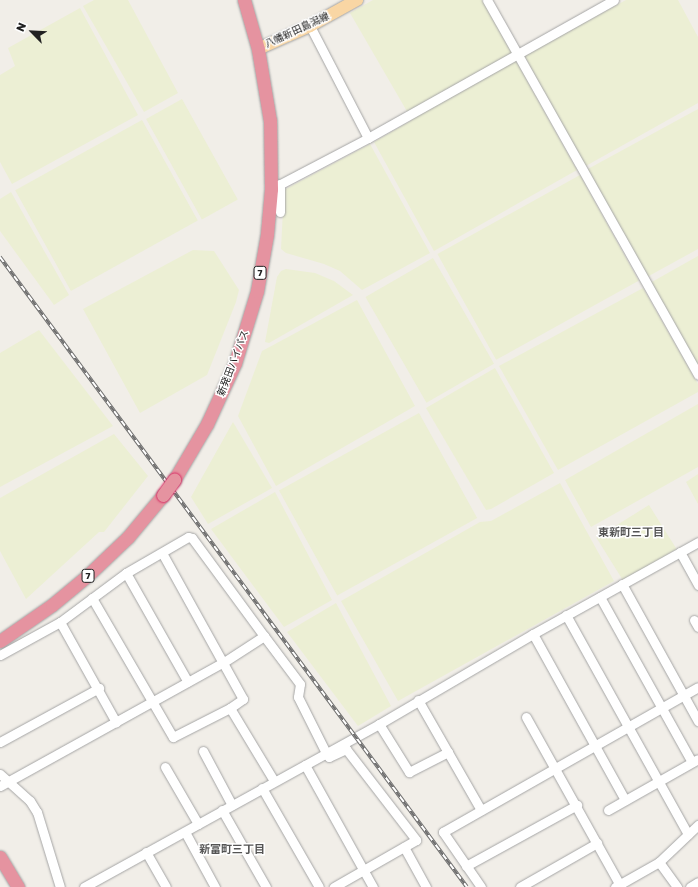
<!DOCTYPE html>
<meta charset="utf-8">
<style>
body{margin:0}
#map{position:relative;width:698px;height:887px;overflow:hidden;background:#f1eee8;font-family:"Golos Text","Noto Sans JP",sans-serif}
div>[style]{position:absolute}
.farmland>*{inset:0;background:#ecefd4;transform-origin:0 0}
.roads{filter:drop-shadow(0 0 1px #a5a5a5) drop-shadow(0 0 1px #a5a5a5)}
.minor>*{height:9px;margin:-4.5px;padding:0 4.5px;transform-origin:4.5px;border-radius:4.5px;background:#fff}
.major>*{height:12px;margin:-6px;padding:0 6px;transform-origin:6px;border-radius:6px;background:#f9d6a4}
.highway>*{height:13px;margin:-6.5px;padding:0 6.5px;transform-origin:6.5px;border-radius:6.5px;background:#e593a0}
.rail>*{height:3.5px;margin-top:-1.75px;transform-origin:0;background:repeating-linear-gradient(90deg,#fff 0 6px,#6f6f6f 0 12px);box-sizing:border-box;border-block:1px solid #6f6f6f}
.bridges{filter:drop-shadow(0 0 1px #d62d64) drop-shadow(0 0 1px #d62d64)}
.highway-bridge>*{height:13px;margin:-6.5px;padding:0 6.5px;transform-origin:6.5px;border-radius:6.5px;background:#e593a0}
span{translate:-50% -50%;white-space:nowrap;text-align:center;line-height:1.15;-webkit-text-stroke:3px #fff;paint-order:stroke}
.shield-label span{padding:1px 3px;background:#fff;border:1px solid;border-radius:3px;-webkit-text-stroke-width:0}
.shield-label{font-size:9px;color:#212121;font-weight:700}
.street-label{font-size:10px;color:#212121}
.neighbourhood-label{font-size:11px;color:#545454;font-weight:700}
.north{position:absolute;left:12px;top:12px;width:40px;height:40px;-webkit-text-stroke:3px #fff;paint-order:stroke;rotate:294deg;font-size:11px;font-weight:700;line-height:16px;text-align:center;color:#212121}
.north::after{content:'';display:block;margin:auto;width:14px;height:18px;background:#212121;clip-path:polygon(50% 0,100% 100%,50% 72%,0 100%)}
</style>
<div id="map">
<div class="farmland">
<div style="clip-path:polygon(94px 0,128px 0,178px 93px,144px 112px,83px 6px)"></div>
<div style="clip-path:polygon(373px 0,482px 0,577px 170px,434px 251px,374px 142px,412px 120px,350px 13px)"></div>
<div style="clip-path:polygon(626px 0,678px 0,698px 37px,698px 103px,584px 167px,524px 55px)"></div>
<div style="clip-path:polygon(80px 8px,138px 115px,12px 184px,0 162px,0 75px,15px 66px,8px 48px)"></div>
<div style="left:182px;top:99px;width:115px;height:41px;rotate:61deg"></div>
<div style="clip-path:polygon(698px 109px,698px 249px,647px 277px,586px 170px)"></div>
<div style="left:142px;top:120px;width:115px;height:145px;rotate:61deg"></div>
<div style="clip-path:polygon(370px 144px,430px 253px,362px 290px,340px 271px,324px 264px,286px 253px,281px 249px,284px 190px)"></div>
<div style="left:580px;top:175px;width:121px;height:163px;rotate:61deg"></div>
<div style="clip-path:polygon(11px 192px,69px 295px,54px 305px,0 231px,0 199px)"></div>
<div style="clip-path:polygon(193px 250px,214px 251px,239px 290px,236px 302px,207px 375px,140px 413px,83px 309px)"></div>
<div style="clip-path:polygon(698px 256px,698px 366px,650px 283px)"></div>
<div style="left:433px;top:258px;width:122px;height:78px;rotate:60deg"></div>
<div style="clip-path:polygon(286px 269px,315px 273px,334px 281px,353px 295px,269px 343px,265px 342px,277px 277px,281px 271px)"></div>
<div style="clip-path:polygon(643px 288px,698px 384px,698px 392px,558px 470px,499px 366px)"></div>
<div style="clip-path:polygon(357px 300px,415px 406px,276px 486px,238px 416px,262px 351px)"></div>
<div style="clip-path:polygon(39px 330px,113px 426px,0 487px,0 353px)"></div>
<div style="clip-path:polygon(495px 368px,554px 473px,491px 509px,486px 510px,426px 408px)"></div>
<div style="clip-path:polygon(698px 404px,698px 467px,591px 527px,565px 480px)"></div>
<div style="left:419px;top:413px;width:120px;height:160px;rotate:61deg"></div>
<div style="clip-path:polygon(233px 422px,272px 488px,208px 524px,191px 497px)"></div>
<div style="clip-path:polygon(114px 434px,148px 476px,104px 532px,99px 532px,26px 599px,0 551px,0 498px)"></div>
<div style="clip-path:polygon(698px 474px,698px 504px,686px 482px)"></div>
<div style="clip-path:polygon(560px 483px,614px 581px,398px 701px,341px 601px,480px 522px,491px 521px)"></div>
<div style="clip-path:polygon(275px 492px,332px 600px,284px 627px,211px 529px)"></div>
<div style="left:649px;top:505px;width:52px;height:62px;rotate:58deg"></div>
<div style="clip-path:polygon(336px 603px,391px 706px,358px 726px,287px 632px)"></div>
</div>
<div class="roads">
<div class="minor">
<div style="left:487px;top:0;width:430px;rotate:60.6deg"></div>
<div style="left:310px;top:26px;width:126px;rotate:62.6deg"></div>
<div style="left:280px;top:184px;width:28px;rotate:90deg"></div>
<div style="left:271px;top:189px;width:110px;rotate:-27.7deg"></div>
<div style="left:368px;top:138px;width:282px;rotate:-29.3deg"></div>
<div style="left:680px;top:552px;width:38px;rotate:61deg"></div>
<div style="left:126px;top:573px;width:125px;rotate:60.4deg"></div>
<div style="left:622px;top:584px;width:157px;rotate:61deg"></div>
<div style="left:600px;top:597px;width:189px;rotate:60.9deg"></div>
<div style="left:92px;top:598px;width:161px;rotate:59.8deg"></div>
<div style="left:173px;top:737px;width:64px;rotate:-27deg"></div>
<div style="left:230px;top:708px;width:16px;rotate:-35deg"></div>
<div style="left:243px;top:699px;width:167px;rotate:-119deg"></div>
<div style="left:566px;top:615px;width:251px;rotate:60.9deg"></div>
<div style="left:694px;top:620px;width:8px;rotate:60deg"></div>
<div style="left:60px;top:622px;width:115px;rotate:60.8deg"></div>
<div style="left:533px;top:634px;width:190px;rotate:61deg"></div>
<div style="left:0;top:655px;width:68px;rotate:-28.8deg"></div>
<div style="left:60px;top:622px;width:82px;rotate:-36.6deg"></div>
<div style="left:126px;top:573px;width:72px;rotate:-30.1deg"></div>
<div style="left:188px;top:537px;width:4px;rotate:14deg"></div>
<div style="left:192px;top:538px;width:122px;rotate:53.7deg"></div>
<div style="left:418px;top:700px;width:127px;rotate:60.2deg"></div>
<div style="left:230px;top:708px;width:85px;rotate:58.9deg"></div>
<div style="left:526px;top:717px;width:193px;rotate:60.8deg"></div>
<div style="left:379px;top:724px;width:57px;rotate:58deg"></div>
<div style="left:409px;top:772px;width:44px;rotate:-27.1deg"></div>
<div style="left:0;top:742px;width:113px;rotate:-28.6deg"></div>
<div style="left:203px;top:751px;width:61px;rotate:61.8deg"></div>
<div style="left:305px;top:765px;width:140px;rotate:60.9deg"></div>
<div style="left:165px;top:767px;width:66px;rotate:59.9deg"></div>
<div style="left:0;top:774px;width:40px;rotate:42deg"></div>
<div style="left:30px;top:801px;width:13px;rotate:58deg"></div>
<div style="left:37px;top:812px;width:78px;rotate:73deg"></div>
<div style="left:0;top:786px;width:256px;rotate:-29deg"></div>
<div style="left:224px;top:662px;width:48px;rotate:-33deg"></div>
<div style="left:264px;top:636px;width:60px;rotate:53.1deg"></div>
<div style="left:300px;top:684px;width:13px;rotate:99deg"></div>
<div style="left:298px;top:697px;width:63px;rotate:63.4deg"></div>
<div style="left:326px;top:753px;width:5px;rotate:53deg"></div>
<div style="left:329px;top:757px;width:19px;rotate:-25deg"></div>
<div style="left:346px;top:749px;width:115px;rotate:52.4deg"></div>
<div style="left:416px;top:840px;width:95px;rotate:150.2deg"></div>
<div style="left:262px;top:788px;width:114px;rotate:60.1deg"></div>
<div style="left:222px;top:810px;width:89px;rotate:60.3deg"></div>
<div style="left:608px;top:810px;width:103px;rotate:-29.5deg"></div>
<div style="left:185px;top:832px;width:63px;rotate:61.4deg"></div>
<div style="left:404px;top:847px;width:46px;rotate:61.2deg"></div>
<div style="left:146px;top:852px;width:40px;rotate:60.3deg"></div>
<div style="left:659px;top:862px;width:31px;rotate:54deg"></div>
<div style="left:466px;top:866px;width:127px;rotate:-28.8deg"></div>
<div style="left:84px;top:887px;width:337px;rotate:-28.9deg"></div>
<div style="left:379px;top:724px;width:178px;rotate:-30.3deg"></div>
<div style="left:533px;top:634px;width:189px;rotate:-29.1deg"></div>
<div style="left:481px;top:887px;width:67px;rotate:-124.6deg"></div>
<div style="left:443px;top:832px;width:293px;rotate:-29.6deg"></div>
<div style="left:520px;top:887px;width:89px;rotate:-29.7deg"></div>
<div style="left:615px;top:887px;width:51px;rotate:-29.6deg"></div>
<div style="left:659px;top:862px;width:54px;rotate:-43.5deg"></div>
<div style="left:690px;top:887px;width:9px;rotate:-32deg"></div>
</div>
<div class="major">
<div style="left:258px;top:49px;width:57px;rotate:-23.9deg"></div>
<div style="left:310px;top:26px;width:54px;rotate:-29deg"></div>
</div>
<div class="highway">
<div style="left:174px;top:480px;width:65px;rotate:-59.5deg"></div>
<div style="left:207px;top:424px;width:67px;rotate:-65.3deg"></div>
<div style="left:235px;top:363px;width:75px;rotate:-73deg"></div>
<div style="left:257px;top:291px;width:58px;rotate:-80deg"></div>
<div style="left:267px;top:234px;width:45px;rotate:-84.9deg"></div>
<div style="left:271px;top:189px;width:68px;rotate:-90.8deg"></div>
<div style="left:270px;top:121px;width:73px;rotate:-99.5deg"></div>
<div style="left:258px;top:49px;width:51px;rotate:-105.9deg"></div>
<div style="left:0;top:641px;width:63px;rotate:-34.7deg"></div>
<div style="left:52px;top:605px;width:45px;rotate:-39.6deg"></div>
<div style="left:87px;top:576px;width:57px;rotate:-43.6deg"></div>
<div style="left:128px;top:537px;width:55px;rotate:-50.2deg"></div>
<div style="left:0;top:857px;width:35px;rotate:59deg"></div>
</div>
</div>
<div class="rail">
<div style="left:0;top:257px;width:784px;rotate:53.45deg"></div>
</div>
<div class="bridges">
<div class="highway-bridge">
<div style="left:163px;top:495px;width:19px;rotate:-54deg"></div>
</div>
</div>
<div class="shield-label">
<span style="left:260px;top:273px">7</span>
<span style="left:88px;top:576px">7</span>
</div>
<div class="street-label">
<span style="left:297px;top:30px;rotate:-25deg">八幡新田島潟線</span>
<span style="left:233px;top:363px;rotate:-69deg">新発田バイパス</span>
</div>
<div class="neighbourhood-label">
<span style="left:631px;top:532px">東新町三丁目</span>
<span style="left:232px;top:849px">新富町三丁目</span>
</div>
<div class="north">N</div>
</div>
